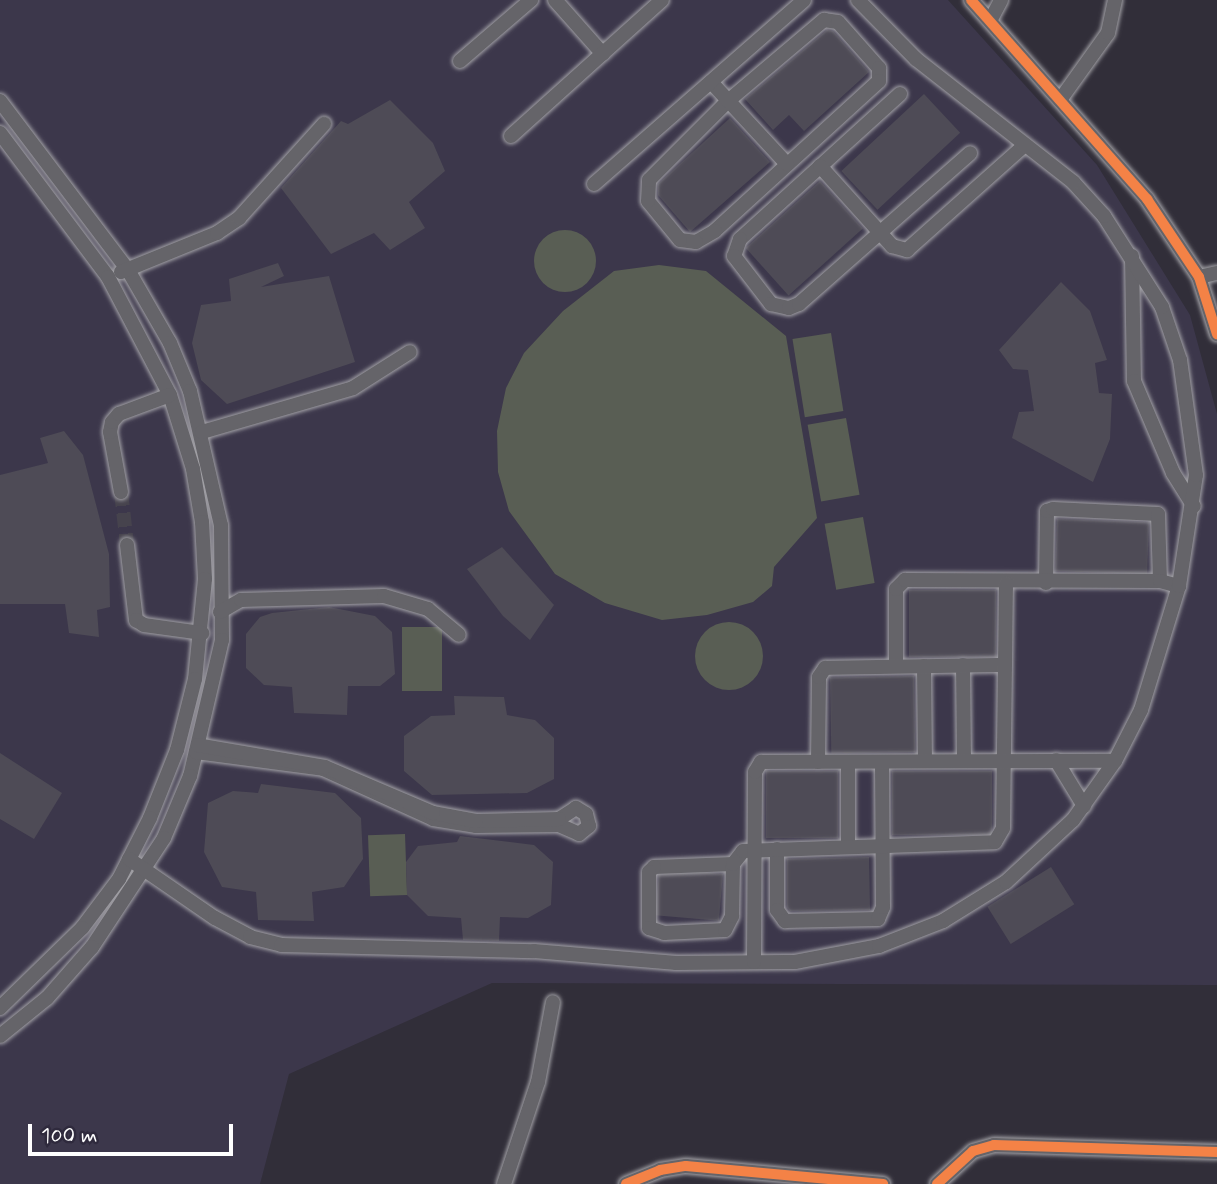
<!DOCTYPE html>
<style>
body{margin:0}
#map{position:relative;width:1217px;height:1184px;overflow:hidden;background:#312e39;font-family:Mynerve,sans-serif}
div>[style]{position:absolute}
.built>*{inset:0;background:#3c374b}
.green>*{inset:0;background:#595e54;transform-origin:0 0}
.round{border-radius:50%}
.building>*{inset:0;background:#4e4b56;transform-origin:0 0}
.minor-tunnel>*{height:14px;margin-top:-7px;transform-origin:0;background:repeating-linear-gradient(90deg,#46434d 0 14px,transparent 0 21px)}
.roads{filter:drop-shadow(0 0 2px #a2a1a6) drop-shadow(0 0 2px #a2a1a6)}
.minor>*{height:14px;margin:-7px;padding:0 7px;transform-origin:7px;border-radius:7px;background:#656469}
.cycleway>*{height:10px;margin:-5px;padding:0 5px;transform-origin:5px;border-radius:5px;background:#f48246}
span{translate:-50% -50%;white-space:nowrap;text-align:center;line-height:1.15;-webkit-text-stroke:5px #2f2a3d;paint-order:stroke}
.scale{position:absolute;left:28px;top:1124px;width:205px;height:32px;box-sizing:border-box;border:4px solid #fff;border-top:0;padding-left:9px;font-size:21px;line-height:24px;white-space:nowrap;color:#fff;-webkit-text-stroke:5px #2f2a3d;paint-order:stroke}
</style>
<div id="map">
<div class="built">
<div style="clip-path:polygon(0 0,948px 0,1097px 165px,1190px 315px,1217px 414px,1217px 985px,492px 983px,289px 1074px,260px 1184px,0 1184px)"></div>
</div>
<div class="green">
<div class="round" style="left:534px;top:230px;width:62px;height:62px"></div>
<div style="clip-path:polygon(659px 265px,706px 271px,786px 336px,817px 518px,774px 567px,772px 586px,753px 602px,707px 615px,662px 620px,605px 603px,555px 574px,509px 511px,498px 472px,497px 431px,506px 388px,524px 353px,563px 311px,614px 271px)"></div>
<div style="left:831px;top:333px;width:79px;height:39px;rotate:81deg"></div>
<div style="left:846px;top:418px;width:78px;height:39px;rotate:80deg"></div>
<div style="left:863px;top:517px;width:67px;height:39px;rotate:80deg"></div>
<div class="round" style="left:695px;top:622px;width:68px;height:68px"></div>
<div style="left:402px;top:627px;width:40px;height:64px"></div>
<div style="left:405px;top:834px;width:61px;height:37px;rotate:88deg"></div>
</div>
<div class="building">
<div style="clip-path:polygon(827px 30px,833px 31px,869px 72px,804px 131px,789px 115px,773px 130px,745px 99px)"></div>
<div style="left:924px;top:94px;width:53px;height:113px;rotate:47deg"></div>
<div style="clip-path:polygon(390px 100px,433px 143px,445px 171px,409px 202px,425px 228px,390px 250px,374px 233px,331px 254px,281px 188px,341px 121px,348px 124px)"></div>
<div style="clip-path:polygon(730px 118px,770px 162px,690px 232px,658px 195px,658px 184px)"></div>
<div style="left:820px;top:181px;width:64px;height:100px;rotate:48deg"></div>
<div style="clip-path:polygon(278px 263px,284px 276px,261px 287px,329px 276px,355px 362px,227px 404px,201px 380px,192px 343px,201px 305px,231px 301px,229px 279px)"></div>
<div style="clip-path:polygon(1061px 282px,1090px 311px,1107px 360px,1095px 363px,1099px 393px,1112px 394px,1110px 439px,1093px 482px,1012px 438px,1019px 412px,1034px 411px,1028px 370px,1013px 369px,999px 350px)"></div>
<div style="clip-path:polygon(64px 431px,83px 455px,109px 554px,110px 607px,97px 610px,99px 637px,69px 633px,65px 604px,0 604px,0 475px,48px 463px,40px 438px)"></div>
<div style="left:1057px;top:519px;width:92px;height:52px;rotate:2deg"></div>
<div style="clip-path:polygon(502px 547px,554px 605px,530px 640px,503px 616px,467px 569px)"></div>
<div style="left:909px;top:590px;width:87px;height:67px"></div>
<div style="clip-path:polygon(329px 607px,375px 616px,392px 632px,395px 674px,380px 686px,348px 686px,347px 715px,294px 713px,292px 687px,264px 685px,246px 668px,246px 634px,260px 617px,272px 613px)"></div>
<div style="left:914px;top:676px;width:76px;height:84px;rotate:89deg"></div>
<div style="clip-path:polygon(454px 696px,504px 697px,507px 715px,535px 720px,554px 738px,554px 779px,527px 793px,432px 795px,404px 771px,404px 736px,431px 716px,455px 715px)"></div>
<div style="clip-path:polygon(0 753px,62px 793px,34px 839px,0 819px)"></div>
<div style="left:838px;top:771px;width:67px;height:72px;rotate:90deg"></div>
<div style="left:892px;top:771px;width:100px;height:64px"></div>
<div style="clip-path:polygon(261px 784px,335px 793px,361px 818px,363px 859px,344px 887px,312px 892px,314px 921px,258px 920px,256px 892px,222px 887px,204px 852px,208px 803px,233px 791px,258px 793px)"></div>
<div style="clip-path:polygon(460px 836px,534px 845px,553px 862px,551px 905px,528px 918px,500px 917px,499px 941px,463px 940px,461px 918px,428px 916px,407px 895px,406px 862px,418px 846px,457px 842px)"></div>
<div style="clip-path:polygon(869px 857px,870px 910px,790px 911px,787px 907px,787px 859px)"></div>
<div style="left:1051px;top:867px;width:44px;height:75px;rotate:58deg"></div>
<div style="left:723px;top:874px;width:47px;height:64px;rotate:95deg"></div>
</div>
<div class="minor-tunnel">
<div style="left:121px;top:492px;width:53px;rotate:83.5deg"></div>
</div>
<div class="roads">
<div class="minor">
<div style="left:555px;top:0;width:72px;rotate:48.4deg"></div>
<div style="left:971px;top:0;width:266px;rotate:48.5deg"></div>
<div style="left:1147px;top:199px;width:94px;rotate:56.3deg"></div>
<div style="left:1199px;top:277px;width:60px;rotate:72.5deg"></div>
<div style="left:824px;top:20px;width:14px;rotate:8deg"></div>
<div style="left:838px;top:22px;width:62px;rotate:48.3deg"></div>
<div style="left:879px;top:68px;width:13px;rotate:90deg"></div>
<div style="left:879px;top:81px;width:222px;rotate:137.6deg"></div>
<div style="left:715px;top:231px;width:22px;rotate:150deg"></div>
<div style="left:696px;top:242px;width:16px;rotate:-173deg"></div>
<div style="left:680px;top:240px;width:50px;rotate:-129.4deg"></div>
<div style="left:648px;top:201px;width:21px;rotate:-87deg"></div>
<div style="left:649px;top:180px;width:112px;rotate:-45deg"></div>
<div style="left:728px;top:101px;width:126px;rotate:-40.2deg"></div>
<div style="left:990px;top:21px;width:24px;rotate:-62deg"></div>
<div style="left:460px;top:61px;width:94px;rotate:-40.7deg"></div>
<div style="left:711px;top:82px;width:112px;rotate:47.2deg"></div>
<div style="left:900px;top:94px;width:216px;rotate:137.8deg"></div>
<div style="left:740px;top:239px;width:18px;rotate:109deg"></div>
<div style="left:734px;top:256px;width:61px;rotate:52.4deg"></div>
<div style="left:771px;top:304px;width:18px;rotate:13deg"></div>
<div style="left:789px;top:308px;width:11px;rotate:-22deg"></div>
<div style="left:799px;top:304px;width:228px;rotate:-41.4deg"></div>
<div style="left:1060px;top:100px;width:82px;rotate:-54.4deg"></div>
<div style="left:1108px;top:33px;width:34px;rotate:-78deg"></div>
<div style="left:0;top:101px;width:212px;rotate:52.9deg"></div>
<div style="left:128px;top:270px;width:84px;rotate:60.1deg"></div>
<div style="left:170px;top:343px;width:52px;rotate:67.4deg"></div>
<div style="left:190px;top:391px;width:138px;rotate:77deg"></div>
<div style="left:221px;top:525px;width:115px;rotate:89.5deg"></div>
<div style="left:222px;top:640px;width:140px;rotate:103.2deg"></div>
<div style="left:190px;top:776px;width:67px;rotate:112.8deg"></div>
<div style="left:164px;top:838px;width:131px;rotate:123.4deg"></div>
<div style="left:92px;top:947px;width:68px;rotate:131.4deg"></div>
<div style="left:47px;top:998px;width:60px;rotate:141deg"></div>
<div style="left:0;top:133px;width:180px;rotate:53.1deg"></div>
<div style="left:108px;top:277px;width:133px;rotate:62.3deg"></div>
<div style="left:170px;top:395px;width:77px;rotate:72.7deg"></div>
<div style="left:193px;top:469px;width:54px;rotate:80.4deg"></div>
<div style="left:202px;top:522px;width:57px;rotate:87deg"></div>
<div style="left:205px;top:579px;width:100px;rotate:95.7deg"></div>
<div style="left:195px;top:679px;width:73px;rotate:104.2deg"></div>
<div style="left:177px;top:750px;width:73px;rotate:111.7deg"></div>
<div style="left:150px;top:818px;width:68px;rotate:116.9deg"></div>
<div style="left:119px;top:879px;width:61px;rotate:127.1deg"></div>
<div style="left:82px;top:928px;width:115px;rotate:135.7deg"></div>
<div style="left:511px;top:136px;width:203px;rotate:-42deg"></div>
<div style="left:820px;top:166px;width:108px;rotate:48deg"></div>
<div style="left:892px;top:246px;width:16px;rotate:15deg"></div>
<div style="left:907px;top:250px;width:158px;rotate:-41.7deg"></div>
<div style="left:594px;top:184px;width:279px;rotate:-41.2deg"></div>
<div style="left:1132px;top:256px;width:125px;rotate:89.1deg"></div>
<div style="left:1134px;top:381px;width:100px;rotate:67deg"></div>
<div style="left:1173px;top:473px;width:39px;rotate:58deg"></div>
<div style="left:121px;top:272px;width:104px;rotate:-22.1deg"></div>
<div style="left:217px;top:233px;width:27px;rotate:-34deg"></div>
<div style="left:239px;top:218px;width:127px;rotate:-47.9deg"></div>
<div style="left:1199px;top:277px;width:18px;rotate:-13deg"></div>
<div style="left:202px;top:432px;width:157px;rotate:-16.2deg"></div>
<div style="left:353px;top:388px;width:67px;rotate:-32.3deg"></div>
<div style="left:121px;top:492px;width:61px;rotate:-100.4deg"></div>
<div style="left:110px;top:432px;width:10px;rotate:-79deg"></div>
<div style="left:112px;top:422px;width:11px;rotate:-49deg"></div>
<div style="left:119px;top:414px;width:54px;rotate:-20.4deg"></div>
<div style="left:127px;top:545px;width:76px;rotate:83.2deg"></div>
<div style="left:136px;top:620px;width:9px;rotate:32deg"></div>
<div style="left:144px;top:625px;width:59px;rotate:7.9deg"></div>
<div style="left:1046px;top:583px;width:72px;rotate:-89.2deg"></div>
<div style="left:1047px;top:511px;width:6px;rotate:-18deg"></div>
<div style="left:1053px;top:509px;width:105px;rotate:2.7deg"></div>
<div style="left:1158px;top:514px;width:67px;rotate:88.3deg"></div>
<div style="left:220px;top:612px;width:24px;rotate:-30deg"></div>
<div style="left:241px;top:600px;width:143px;rotate:-1.6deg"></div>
<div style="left:384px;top:596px;width:46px;rotate:16.5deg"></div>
<div style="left:428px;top:609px;width:40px;rotate:40deg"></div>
<div style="left:963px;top:665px;width:96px;rotate:89.4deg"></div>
<div style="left:896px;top:666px;width:77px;rotate:-90deg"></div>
<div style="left:896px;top:589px;width:13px;rotate:-45deg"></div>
<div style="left:905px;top:580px;width:255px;rotate:0.2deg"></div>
<div style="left:1160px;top:581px;width:20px;rotate:15deg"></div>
<div style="left:924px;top:666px;width:95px;rotate:89.4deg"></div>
<div style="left:196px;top:752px;width:128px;rotate:7.6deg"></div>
<div style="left:323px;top:769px;width:121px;rotate:24.4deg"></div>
<div style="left:433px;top:819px;width:44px;rotate:9.2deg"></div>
<div style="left:476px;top:826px;width:83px;rotate:-0.7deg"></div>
<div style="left:559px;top:825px;width:22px;rotate:24deg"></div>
<div style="left:579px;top:834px;width:13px;rotate:-39deg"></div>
<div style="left:589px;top:826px;width:12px;rotate:-104deg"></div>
<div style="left:586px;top:814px;width:12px;rotate:-149deg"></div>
<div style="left:576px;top:808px;width:20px;rotate:147deg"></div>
<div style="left:559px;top:819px;width:83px;rotate:178.6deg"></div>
<div style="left:476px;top:821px;width:44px;rotate:-169.5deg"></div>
<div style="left:433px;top:813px;width:117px;rotate:-156.9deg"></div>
<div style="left:325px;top:767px;width:129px;rotate:-170.2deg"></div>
<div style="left:1056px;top:760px;width:54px;rotate:58.7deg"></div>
<div style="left:818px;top:762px;width:85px;rotate:-89.3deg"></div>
<div style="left:819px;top:677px;width:11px;rotate:-56deg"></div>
<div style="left:825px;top:668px;width:179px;rotate:-1deg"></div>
<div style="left:848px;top:762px;width:85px;rotate:90deg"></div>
<div style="left:777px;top:849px;width:61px;rotate:90deg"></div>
<div style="left:777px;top:910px;width:14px;rotate:54deg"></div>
<div style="left:785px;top:921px;width:93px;rotate:-1.2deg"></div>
<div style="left:878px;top:919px;width:13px;rotate:-67deg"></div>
<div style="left:883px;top:907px;width:145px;rotate:-90.4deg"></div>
<div style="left:129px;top:859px;width:104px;rotate:34.5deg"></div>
<div style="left:215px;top:918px;width:40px;rotate:28deg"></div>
<div style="left:250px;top:937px;width:32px;rotate:14deg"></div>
<div style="left:281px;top:945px;width:253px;rotate:1.4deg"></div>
<div style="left:534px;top:951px;width:143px;rotate:4.8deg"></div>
<div style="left:676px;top:963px;width:119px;rotate:-0.5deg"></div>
<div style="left:795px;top:962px;width:86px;rotate:-10.8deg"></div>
<div style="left:879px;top:946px;width:69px;rotate:-21.3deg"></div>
<div style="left:943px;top:921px;width:74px;rotate:-31.8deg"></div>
<div style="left:1006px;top:882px;width:91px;rotate:-42.8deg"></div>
<div style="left:1073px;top:820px;width:72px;rotate:-54.6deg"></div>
<div style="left:1115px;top:761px;width:57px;rotate:-63deg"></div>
<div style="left:1141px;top:710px;width:130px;rotate:-73deg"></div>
<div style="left:1179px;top:586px;width:112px;rotate:-81.3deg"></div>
<div style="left:1196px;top:475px;width:116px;rotate:-97.9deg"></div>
<div style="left:1180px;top:360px;width:56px;rotate:-108.8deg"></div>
<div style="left:1162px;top:307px;width:108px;rotate:-122.5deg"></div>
<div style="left:1104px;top:216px;width:46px;rotate:-132.4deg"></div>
<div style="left:1073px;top:182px;width:199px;rotate:-141.9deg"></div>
<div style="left:916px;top:59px;width:83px;rotate:-134.5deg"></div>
<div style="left:733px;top:864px;width:79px;rotate:177.8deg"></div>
<div style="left:654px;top:867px;width:7px;rotate:135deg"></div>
<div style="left:649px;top:872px;width:56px;rotate:90deg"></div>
<div style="left:649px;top:928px;width:16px;rotate:18deg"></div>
<div style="left:664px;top:933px;width:61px;rotate:-2.8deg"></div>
<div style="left:725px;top:930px;width:16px;rotate:-63deg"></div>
<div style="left:732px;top:916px;width:52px;rotate:-88.9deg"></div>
<div style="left:733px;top:864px;width:16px;rotate:-52deg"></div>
<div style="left:743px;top:851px;width:252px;rotate:-2deg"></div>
<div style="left:995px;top:842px;width:16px;rotate:-60deg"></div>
<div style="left:1003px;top:828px;width:245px;rotate:-89.3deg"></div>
<div style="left:754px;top:962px;width:190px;rotate:-89.7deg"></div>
<div style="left:755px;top:772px;width:12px;rotate:-59deg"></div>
<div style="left:761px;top:762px;width:354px;rotate:-0.2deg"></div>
<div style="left:504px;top:1184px;width:108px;rotate:-71.6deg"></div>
<div style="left:538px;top:1082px;width:81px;rotate:-79.4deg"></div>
<div style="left:626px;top:1184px;width:37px;rotate:-22deg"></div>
<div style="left:660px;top:1170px;width:26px;rotate:-9deg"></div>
<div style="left:686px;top:1166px;width:198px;rotate:5.2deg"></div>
<div style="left:937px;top:1184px;width:49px;rotate:-42.5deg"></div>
<div style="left:973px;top:1151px;width:22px;rotate:-16deg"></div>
<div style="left:994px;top:1145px;width:223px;rotate:1.8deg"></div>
</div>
</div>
<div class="cycleway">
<div style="left:971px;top:0;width:266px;rotate:48.5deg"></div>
<div style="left:1147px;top:199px;width:94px;rotate:56.3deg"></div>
<div style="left:1199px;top:277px;width:60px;rotate:72.5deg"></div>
<div style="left:626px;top:1184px;width:37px;rotate:-22deg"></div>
<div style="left:660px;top:1170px;width:26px;rotate:-9deg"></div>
<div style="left:686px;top:1166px;width:198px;rotate:5.2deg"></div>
<div style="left:937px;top:1184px;width:49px;rotate:-42.5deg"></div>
<div style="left:973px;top:1151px;width:22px;rotate:-16deg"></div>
<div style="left:994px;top:1145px;width:223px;rotate:1.8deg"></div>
</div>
<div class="scale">100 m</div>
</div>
